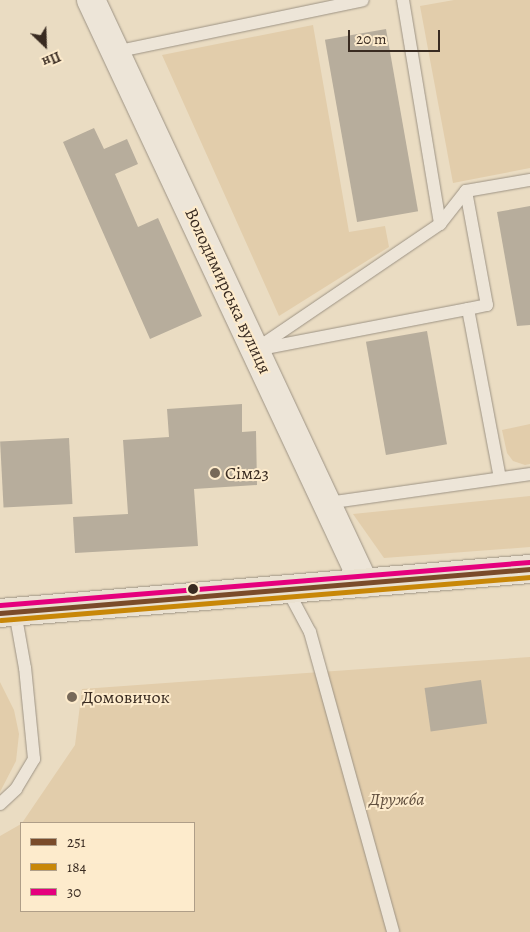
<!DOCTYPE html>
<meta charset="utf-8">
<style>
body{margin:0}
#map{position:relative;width:530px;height:932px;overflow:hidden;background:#eadcc2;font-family:Alegreya,serif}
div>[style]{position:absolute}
.green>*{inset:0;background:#e2cdab}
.building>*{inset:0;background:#b7ad9c;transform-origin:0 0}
.roads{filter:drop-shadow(0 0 1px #9d9384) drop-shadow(0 0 1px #9d9384)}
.service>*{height:12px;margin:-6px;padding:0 6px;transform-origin:6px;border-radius:6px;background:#ede5d8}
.tertiary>*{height:28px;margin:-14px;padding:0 14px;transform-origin:14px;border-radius:14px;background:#ede5d8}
.primary>*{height:28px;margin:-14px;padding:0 14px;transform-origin:14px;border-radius:14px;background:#eae1d1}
.bus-1>*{height:5px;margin:-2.5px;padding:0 2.5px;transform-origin:2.5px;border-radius:2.5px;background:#7a4b2a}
.bus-2>*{height:5px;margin:-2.5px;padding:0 2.5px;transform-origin:2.5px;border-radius:2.5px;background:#c88708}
.bus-3>*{height:5px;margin:-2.5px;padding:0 2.5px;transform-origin:2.5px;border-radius:2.5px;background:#e5007d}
.dots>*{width:14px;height:14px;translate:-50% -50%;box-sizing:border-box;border:2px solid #fdebcc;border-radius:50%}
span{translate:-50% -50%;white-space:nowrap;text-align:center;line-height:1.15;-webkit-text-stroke:4px #fdebcc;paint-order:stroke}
.street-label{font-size:18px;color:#392b21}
.poi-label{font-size:18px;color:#392b21}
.left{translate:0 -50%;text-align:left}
.park-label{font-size:18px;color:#62503f;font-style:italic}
.legend{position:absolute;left:20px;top:822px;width:175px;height:90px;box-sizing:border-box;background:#fdebcc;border:1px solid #af9e88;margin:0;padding:6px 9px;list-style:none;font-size:15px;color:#392b21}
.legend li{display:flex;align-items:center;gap:10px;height:25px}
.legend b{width:25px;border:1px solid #af9e88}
.north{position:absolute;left:20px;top:20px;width:50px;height:50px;-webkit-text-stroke:4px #fdebcc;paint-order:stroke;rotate:156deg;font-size:14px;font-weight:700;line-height:20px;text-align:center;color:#392b21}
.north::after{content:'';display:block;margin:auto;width:18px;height:22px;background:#392b21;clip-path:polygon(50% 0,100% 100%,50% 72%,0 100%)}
.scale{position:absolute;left:348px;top:30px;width:92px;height:22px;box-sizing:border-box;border:2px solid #392b21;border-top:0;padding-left:6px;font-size:15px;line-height:18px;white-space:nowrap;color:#392b21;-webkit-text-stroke:4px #fdebcc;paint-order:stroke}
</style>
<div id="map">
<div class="green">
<div style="clip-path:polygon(454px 0,530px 0,530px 168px,453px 183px,420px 6px)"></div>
<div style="clip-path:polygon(313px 25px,349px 232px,385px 226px,389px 247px,279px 316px,162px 55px)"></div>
<div style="clip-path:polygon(530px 424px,530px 464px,525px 465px,513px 461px,507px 453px,502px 430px)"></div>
<div style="clip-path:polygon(530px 496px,530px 547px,384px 558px,353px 514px)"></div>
<div style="clip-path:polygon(530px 657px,530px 932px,0 932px,0 836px,21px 824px,21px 911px,194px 911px,194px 823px,22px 823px,75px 745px,82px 689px)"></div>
<div style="clip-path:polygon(0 682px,14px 710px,19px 734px,16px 761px,0 792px)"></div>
</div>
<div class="building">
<div style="left:386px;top:29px;width:185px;height:62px;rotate:80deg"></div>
<div style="clip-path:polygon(94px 128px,104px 149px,127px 139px,138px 164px,115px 174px,138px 227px,158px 218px,202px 316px,150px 339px,63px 142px)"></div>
<div style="clip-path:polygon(530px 206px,530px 325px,517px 326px,497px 212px)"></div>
<div style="left:427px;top:331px;width:115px;height:62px;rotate:80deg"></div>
<div style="clip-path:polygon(242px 404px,242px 432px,256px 431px,257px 485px,194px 489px,198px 546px,75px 553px,73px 517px,128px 514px,123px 440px,169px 437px,167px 409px)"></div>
<div style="left:69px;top:438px;width:66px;height:69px;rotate:87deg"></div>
<div style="left:481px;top:680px;width:44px;height:57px;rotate:82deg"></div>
</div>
<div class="roads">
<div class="service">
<div style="left:403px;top:0;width:227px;rotate:80.6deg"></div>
<div style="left:115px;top:52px;width:253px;rotate:-11.8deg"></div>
<div style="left:466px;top:191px;width:116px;rotate:79.6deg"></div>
<div style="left:487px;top:305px;width:19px;rotate:168deg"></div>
<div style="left:259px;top:347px;width:219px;rotate:-34.2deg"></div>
<div style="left:440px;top:224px;width:42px;rotate:-51.8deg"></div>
<div style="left:466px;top:191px;width:65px;rotate:-9.8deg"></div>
<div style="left:255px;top:350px;width:217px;rotate:-10.9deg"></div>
<div style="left:468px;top:309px;width:172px;rotate:79.3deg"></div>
<div style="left:327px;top:503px;width:205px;rotate:-8.1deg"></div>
<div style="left:287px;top:589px;width:49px;rotate:61.9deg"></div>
<div style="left:310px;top:632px;width:311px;rotate:74.5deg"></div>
<div style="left:0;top:804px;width:22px;rotate:-43deg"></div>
<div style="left:16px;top:789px;width:35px;rotate:-59deg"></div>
<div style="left:34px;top:759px;width:91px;rotate:-95.6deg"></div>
<div style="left:25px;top:668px;width:57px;rotate:-100.1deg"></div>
</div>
<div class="tertiary">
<div style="left:91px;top:0;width:644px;rotate:64.91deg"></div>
</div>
<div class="primary">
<div style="left:0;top:613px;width:532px;rotate:-4.75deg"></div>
</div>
</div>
<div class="bus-1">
<div style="left:0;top:613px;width:532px;rotate:-4.75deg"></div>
</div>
<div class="bus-2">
<div style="left:1px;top:620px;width:531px;rotate:-4.65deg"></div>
</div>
<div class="bus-3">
<div style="left:0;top:605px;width:531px;rotate:-4.65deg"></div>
</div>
<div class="dots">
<div style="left:215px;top:473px;background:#776959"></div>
<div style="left:193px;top:589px;background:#392b21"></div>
<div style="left:72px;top:697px;background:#776959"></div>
</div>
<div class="street-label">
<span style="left:228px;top:291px;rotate:65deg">Володимирська вулиця</span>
</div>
<div class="poi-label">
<span class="left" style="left:225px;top:473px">Сім23</span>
<span class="left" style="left:82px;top:697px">Домовичок</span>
</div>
<div class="park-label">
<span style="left:397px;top:799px">Дружба</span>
</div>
<ul class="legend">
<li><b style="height:6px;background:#7a4b2a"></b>251</li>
<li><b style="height:6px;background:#c88708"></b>184</li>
<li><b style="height:6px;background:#e5007d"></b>30</li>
</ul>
<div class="north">Пн</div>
<div class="scale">20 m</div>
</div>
